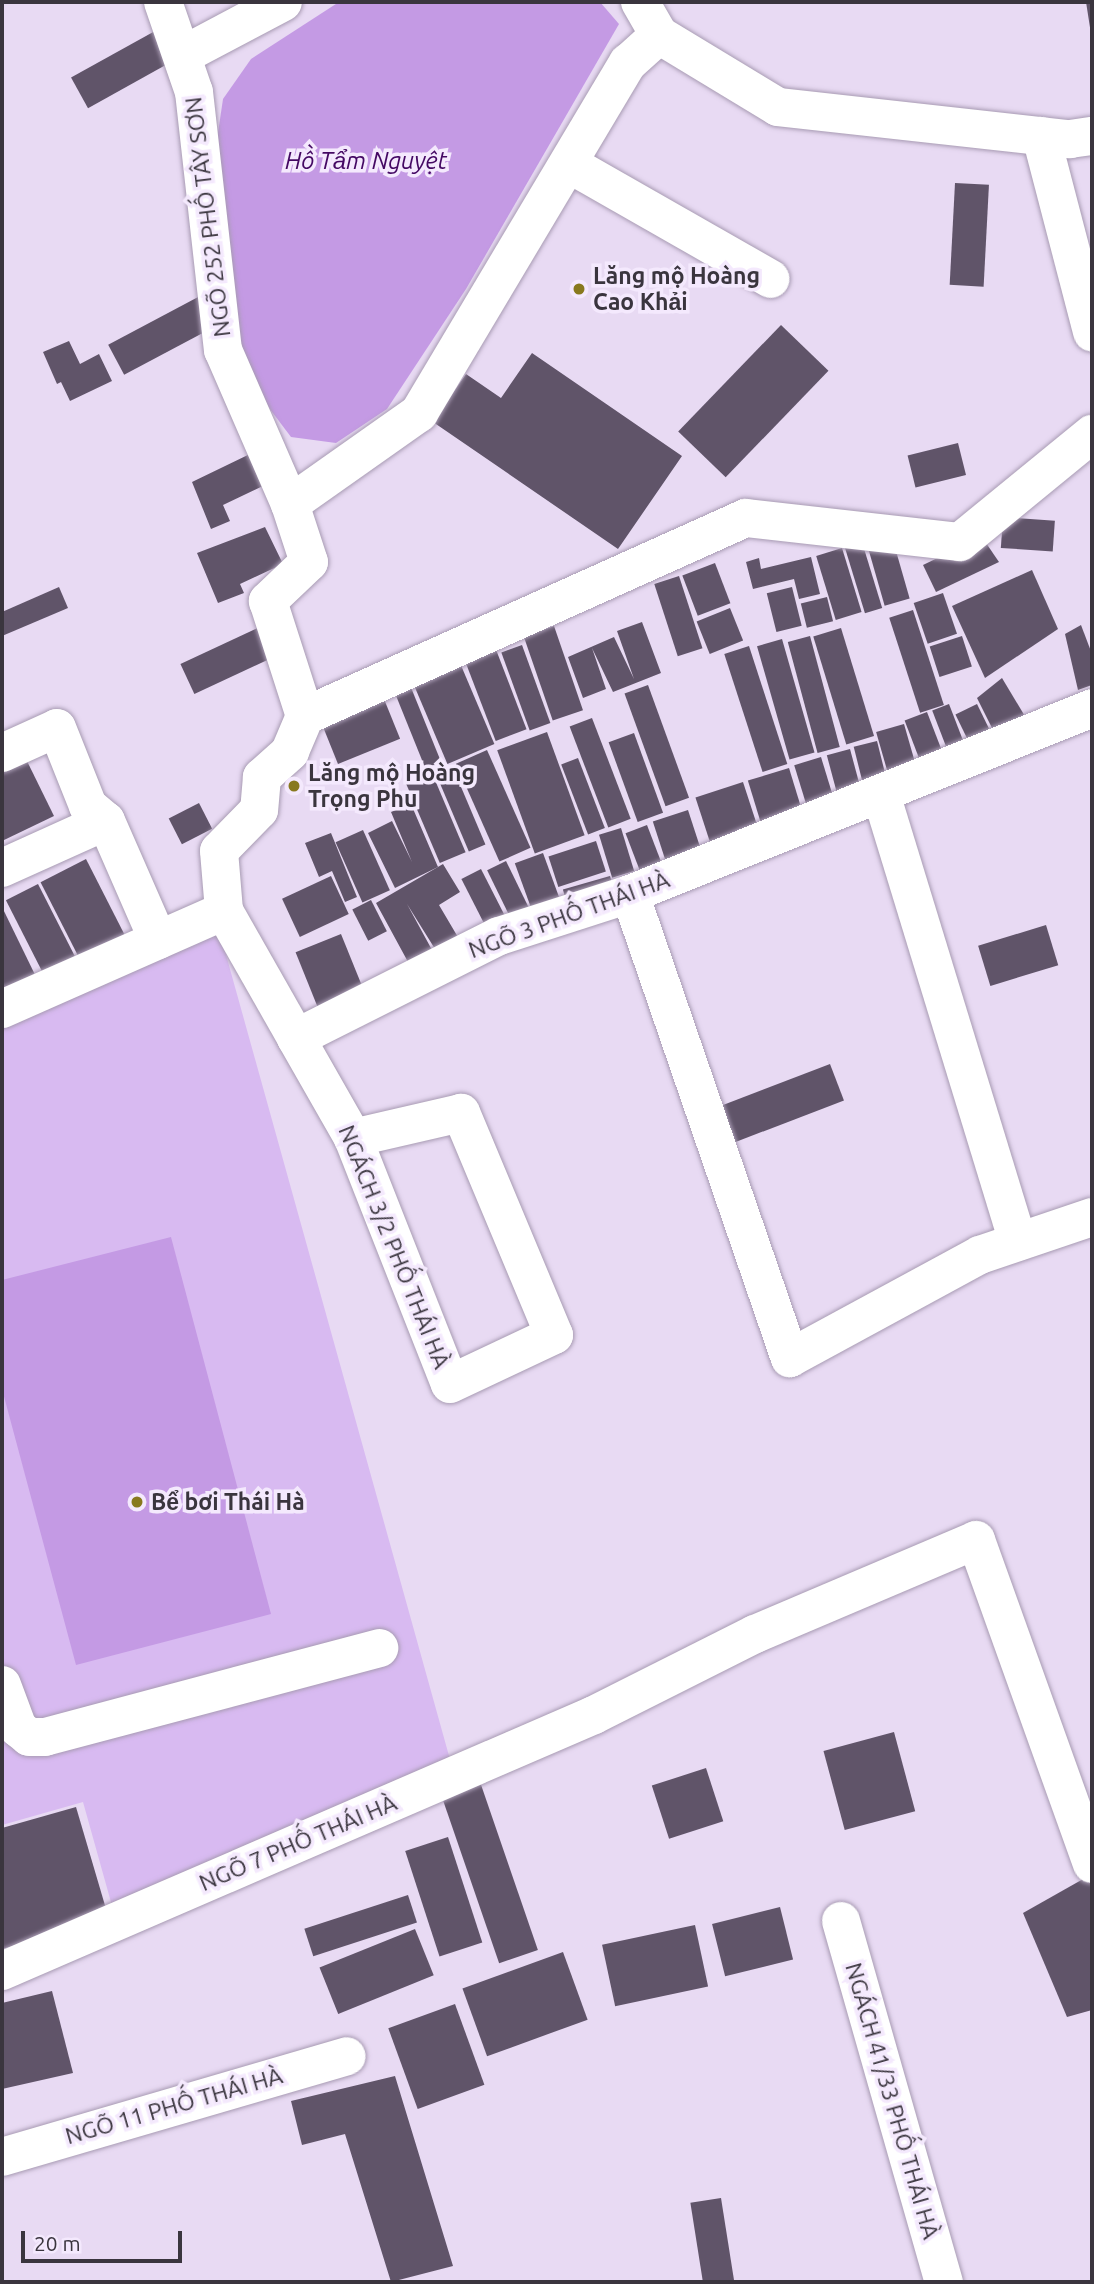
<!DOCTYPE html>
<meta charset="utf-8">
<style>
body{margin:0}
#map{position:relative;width:1094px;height:2284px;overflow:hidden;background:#e8daf3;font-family:Ubuntu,sans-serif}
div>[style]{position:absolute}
.green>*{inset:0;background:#d8baf1}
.water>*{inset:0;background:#c49ae4}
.building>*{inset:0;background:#605469;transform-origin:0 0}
.roads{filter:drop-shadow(0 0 2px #a89bb3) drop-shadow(0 0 2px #a89bb3)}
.minor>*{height:38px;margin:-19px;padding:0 19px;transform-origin:19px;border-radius:19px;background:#fff}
.dots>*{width:19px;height:19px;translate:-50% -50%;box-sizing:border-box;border:4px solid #f4e9fd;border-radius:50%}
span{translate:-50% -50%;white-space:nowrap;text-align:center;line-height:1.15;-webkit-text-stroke:7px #f4e9fd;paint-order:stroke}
.street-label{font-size:23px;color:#3a353e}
.poi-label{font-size:23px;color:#3a353e;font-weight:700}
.left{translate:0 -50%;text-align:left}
.water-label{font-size:24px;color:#440863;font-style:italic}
.frame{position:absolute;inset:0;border:4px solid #3a353e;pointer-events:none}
.scale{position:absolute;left:21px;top:2231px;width:161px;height:32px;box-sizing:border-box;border:4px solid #3a353e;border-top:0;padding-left:9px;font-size:21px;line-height:24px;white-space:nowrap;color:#3a353e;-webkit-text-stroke:5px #f4e9fd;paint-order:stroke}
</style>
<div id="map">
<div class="green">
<div style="clip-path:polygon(218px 926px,451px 1763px,114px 1913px,83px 1802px,2px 1825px,2px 1020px)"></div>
</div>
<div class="water">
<div style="clip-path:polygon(339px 2px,600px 2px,619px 24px,466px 289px,387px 409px,336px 443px,291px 437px,251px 384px,229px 291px,215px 153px,223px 99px,251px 59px)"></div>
<div style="clip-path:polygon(171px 1237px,271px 1614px,76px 1665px,2px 1389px,2px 1280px)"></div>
</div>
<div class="building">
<div style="clip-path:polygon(1086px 2px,1092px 2px,1092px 34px,1091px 34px)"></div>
<div style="left:155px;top:31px;width:35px;height:96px;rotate:61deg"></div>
<div style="left:955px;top:183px;width:34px;height:102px;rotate:3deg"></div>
<div style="left:200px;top:296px;width:34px;height:104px;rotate:62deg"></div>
<div style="left:781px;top:325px;width:66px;height:148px;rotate:44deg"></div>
<div style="clip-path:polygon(69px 341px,80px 364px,99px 354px,112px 381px,70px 401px,61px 382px,57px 384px,43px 352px)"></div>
<div style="clip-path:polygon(532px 353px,682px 456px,618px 549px,433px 422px,466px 374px,501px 398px)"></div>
<div style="left:958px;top:443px;width:33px;height:52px;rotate:76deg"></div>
<div style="clip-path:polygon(252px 453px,267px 484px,223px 505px,230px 521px,211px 529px,192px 482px)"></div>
<div style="left:1003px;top:517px;width:52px;height:31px;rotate:4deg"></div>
<div style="clip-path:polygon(265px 527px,283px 564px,240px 584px,244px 593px,218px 603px,197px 553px)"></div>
<div style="left:892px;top:537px;width:64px;height:26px;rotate:74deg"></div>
<div style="left:862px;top:542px;width:69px;height:18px;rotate:73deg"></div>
<div style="clip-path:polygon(986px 543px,999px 562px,936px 592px,923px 565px,958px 548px)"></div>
<div style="left:842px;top:548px;width:67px;height:27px;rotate:73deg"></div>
<div style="clip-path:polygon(811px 557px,820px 594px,799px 599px,794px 579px,753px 589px,746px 562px,759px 558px,761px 569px)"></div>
<div style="left:715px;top:563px;width:43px;height:35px;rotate:69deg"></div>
<div style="clip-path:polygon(1032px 570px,1058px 629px,985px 678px,952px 606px)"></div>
<div style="left:679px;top:576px;width:76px;height:26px;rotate:72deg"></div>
<div style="clip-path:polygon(59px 587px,68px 608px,2px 636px,2px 612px)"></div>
<div style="left:792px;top:587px;width:40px;height:26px;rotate:76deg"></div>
<div style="left:943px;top:593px;width:43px;height:31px;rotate:71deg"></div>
<div style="left:827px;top:597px;width:25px;height:27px;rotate:76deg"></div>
<div style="left:730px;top:608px;width:35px;height:36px;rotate:68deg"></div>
<div style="left:913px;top:610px;width:100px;height:25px;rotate:72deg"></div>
<div style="clip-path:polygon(642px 622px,661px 673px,613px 692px,592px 648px,606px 689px,583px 698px,568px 657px,614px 637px,634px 679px,617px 631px)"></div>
<div style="clip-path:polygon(1081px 625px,1092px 654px,1092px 685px,1078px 690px,1065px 634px)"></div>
<div style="left:262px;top:626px;width:33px;height:90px;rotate:65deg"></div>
<div style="left:554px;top:626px;width:89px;height:32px;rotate:71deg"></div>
<div style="left:841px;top:628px;width:113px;height:29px;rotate:73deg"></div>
<div style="left:810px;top:636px;width:115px;height:23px;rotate:75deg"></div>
<div style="left:962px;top:636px;width:32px;height:34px;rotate:72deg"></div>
<div style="left:782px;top:639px;width:118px;height:26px;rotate:74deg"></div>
<div style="left:522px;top:645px;width:83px;height:22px;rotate:70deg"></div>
<div style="left:749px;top:646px;width:124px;height:26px;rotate:72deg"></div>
<div style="left:495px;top:647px;width:88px;height:33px;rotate:69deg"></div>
<div style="left:460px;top:663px;width:88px;height:51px;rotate:67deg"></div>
<div style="clip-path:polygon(1002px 678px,1029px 723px,999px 742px,977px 698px)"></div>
<div style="left:410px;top:685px;width:83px;height:17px;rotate:68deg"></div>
<div style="left:648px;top:685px;width:120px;height:25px;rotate:70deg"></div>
<div style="left:384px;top:699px;width:43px;height:67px;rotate:68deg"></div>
<div style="left:949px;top:704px;width:55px;height:18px;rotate:69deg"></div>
<div style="left:977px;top:704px;width:37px;height:24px;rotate:64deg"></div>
<div style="left:927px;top:712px;width:55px;height:24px;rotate:69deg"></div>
<div style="left:592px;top:718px;width:108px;height:24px;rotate:69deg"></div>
<div style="left:904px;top:724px;width:47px;height:29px;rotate:74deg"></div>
<div style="left:547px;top:732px;width:110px;height:53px;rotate:70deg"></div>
<div style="left:634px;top:733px;width:85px;height:27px;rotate:70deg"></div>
<div style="left:877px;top:741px;width:44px;height:24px;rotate:76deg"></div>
<div style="left:850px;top:749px;width:48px;height:24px;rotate:75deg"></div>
<div style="left:487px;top:750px;width:107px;height:34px;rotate:66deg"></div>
<div style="clip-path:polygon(25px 757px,54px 816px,2px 841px,2px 768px)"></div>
<div style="left:821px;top:757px;width:48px;height:28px;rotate:73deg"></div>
<div style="left:578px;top:758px;width:75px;height:18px;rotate:69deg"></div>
<div style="left:453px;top:768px;width:83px;height:18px;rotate:67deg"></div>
<div style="left:789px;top:768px;width:51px;height:43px;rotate:73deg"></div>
<div style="left:432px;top:773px;width:86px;height:28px;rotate:67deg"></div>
<div style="left:743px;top:782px;width:49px;height:50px;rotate:72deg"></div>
<div style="left:199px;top:803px;width:29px;height:34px;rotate:63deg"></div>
<div style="clip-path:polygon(411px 804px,438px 867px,395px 888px,368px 833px,392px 821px,412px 862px,391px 812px)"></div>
<div style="left:688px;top:810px;width:40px;height:37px;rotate:72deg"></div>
<div style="left:647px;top:825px;width:39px;height:23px;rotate:69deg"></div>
<div style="left:621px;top:828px;width:45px;height:23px;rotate:73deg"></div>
<div style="left:363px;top:830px;width:66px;height:30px;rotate:66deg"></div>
<div style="clip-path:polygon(331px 833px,357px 897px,345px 902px,332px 871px,319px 877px,305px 843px)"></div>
<div style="left:596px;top:841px;width:32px;height:50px;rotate:72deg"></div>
<div style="left:543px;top:853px;width:54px;height:30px;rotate:70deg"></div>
<div style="left:86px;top:859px;width:92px;height:51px;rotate:63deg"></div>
<div style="left:506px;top:861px;width:62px;height:21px;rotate:64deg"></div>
<div style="clip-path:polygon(443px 864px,460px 892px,439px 905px,462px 944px,440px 957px,407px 904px,438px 961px,414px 973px,376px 903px)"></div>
<div style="left:481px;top:869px;width:57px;height:22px;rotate:63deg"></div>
<div style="left:331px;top:876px;width:42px;height:54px;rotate:65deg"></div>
<div style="left:610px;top:876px;width:15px;height:49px;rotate:74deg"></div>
<div style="left:38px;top:884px;width:91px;height:36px;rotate:63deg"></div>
<div style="left:371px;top:900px;width:35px;height:21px;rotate:63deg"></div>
<div style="clip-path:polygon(2px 907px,40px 985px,2px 992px)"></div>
<div style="left:1046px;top:925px;width:42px;height:71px;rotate:73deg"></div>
<div style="left:341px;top:934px;width:61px;height:49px;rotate:68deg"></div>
<div style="left:830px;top:1064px;width:39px;height:132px;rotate:69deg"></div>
<div style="left:894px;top:1732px;width:82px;height:73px;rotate:75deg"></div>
<div style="left:706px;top:1768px;width:56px;height:57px;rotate:72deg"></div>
<div style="left:478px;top:1776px;width:184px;height:41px;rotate:71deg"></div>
<div style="clip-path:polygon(76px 1807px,109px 1919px,2px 1949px,2px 1828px)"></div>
<div style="left:448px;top:1837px;width:111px;height:45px;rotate:72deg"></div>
<div style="clip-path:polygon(1092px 1874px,1092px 2010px,1067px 2017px,1023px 1913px)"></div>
<div style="left:408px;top:1895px;width:29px;height:109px;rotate:72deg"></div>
<div style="left:780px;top:1907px;width:54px;height:70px;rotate:76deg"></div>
<div style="left:695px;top:1925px;width:63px;height:95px;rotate:78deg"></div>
<div style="left:415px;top:1929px;width:50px;height:103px;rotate:68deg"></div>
<div style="left:563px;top:1952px;width:72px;height:107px;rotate:70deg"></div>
<div style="clip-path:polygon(52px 1991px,73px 2073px,2px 2089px,2px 2003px)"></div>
<div style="left:455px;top:2004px;width:86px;height:71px;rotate:70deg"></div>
<div style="clip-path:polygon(395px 2076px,453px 2266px,391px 2282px,345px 2134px,302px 2145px,291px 2101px)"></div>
<div style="left:721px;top:2198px;width:85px;height:31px;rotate:81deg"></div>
</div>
<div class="roads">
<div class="minor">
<div style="left:163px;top:2px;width:95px;rotate:71deg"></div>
<div style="left:194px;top:92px;width:260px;rotate:83.6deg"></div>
<div style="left:223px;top:350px;width:168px;rotate:66.5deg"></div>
<div style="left:290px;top:504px;width:61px;rotate:71.9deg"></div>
<div style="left:309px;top:562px;width:57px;rotate:136.4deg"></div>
<div style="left:268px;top:601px;width:121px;rotate:72.2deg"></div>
<div style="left:305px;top:716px;width:39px;rotate:113deg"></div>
<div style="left:290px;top:752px;width:38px;rotate:138deg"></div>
<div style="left:262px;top:777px;width:33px;rotate:95deg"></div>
<div style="left:259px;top:810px;width:57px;rotate:134.3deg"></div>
<div style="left:219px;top:851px;width:60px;rotate:85.2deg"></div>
<div style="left:640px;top:2px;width:38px;rotate:60deg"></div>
<div style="left:659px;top:35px;width:139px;rotate:31.2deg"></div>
<div style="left:778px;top:107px;width:294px;rotate:6.3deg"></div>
<div style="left:1070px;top:139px;width:22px;rotate:-8deg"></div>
<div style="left:183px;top:55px;width:113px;rotate:-27.9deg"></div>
<div style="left:1041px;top:136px;width:203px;rotate:75.4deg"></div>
<div style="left:569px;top:164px;width:232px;rotate:29.7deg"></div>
<div style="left:290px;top:504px;width:158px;rotate:-35.2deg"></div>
<div style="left:419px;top:413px;width:408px;rotate:-59.2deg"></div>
<div style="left:628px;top:63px;width:42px;rotate:-42.1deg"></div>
<div style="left:305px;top:716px;width:483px;rotate:-24.2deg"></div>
<div style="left:746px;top:518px;width:215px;rotate:6.4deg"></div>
<div style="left:960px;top:542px;width:171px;rotate:-39.3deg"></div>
<div style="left:2px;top:753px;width:60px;rotate:-24.4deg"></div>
<div style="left:57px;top:728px;width:84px;rotate:68.3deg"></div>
<div style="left:88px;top:806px;width:23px;rotate:40deg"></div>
<div style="left:106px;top:821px;width:130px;rotate:66.4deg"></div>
<div style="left:881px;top:794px;width:468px;rotate:73deg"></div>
<div style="left:2px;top:868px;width:114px;rotate:-24.3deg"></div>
<div style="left:630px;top:894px;width:491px;rotate:71deg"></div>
<div style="left:790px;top:1358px;width:216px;rotate:-28.5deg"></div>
<div style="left:980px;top:1255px;width:118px;rotate:-18.7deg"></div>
<div style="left:2px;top:1009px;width:243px;rotate:-23.8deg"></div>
<div style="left:224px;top:911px;width:146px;rotate:60.4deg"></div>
<div style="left:296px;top:1038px;width:227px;rotate:-26.7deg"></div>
<div style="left:499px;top:936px;width:138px;rotate:-17.8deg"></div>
<div style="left:630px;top:894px;width:498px;rotate:-21.9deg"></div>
<div style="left:296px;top:1038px;width:115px;rotate:60.3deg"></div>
<div style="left:353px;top:1138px;width:264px;rotate:68.5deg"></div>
<div style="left:450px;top:1384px;width:115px;rotate:-25.2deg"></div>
<div style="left:554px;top:1335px;width:241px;rotate:-112.7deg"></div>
<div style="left:461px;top:1113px;width:111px;rotate:167deg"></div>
<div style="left:2px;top:1685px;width:46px;rotate:69.6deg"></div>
<div style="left:18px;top:1728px;width:14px;rotate:39deg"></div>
<div style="left:29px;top:1737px;width:16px"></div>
<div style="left:45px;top:1737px;width:346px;rotate:-14.9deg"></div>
<div style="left:841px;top:1921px;width:375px;rotate:74.1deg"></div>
<div style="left:2px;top:1971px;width:645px;rotate:-23.39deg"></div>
<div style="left:594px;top:1715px;width:180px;rotate:-26.7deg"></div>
<div style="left:755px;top:1634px;width:240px;rotate:-23deg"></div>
<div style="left:976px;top:1540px;width:344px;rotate:70.3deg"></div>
<div style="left:2px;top:2157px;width:359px;rotate:-16.3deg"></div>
</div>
</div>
<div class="dots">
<div style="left:579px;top:289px;background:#88791e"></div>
<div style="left:294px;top:786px;background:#88791e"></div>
<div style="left:137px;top:1502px;background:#88791e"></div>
</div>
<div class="street-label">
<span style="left:208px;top:217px;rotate:-97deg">NGÕ 252 PHỐ TÂY SƠN</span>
<span style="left:569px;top:915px;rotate:-20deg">NGÕ 3 PHỐ THÁI HÀ</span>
<span style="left:394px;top:1247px;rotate:68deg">NGÁCH 3/2 PHỐ THÁI HÀ</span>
<span style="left:298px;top:1843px;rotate:-23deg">NGÕ 7 PHỐ THÁI HÀ</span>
<span style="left:892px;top:2101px;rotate:74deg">NGÁCH 41/33 PHỐ THÁI HÀ</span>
<span style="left:174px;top:2106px;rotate:-16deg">NGÕ 11 PHỐ THÁI HÀ</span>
</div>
<div class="poi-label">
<span class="left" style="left:593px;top:289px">Lăng mộ Hoàng<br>Cao Khải</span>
<span class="left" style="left:308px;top:786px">Lăng mộ Hoàng<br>Trọng Phu</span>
<span class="left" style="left:151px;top:1502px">Bể bơi Thái Hà</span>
</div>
<div class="water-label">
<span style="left:366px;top:161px">Hồ Tẩm Nguyệt</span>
</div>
<div class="frame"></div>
<div class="scale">20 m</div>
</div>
